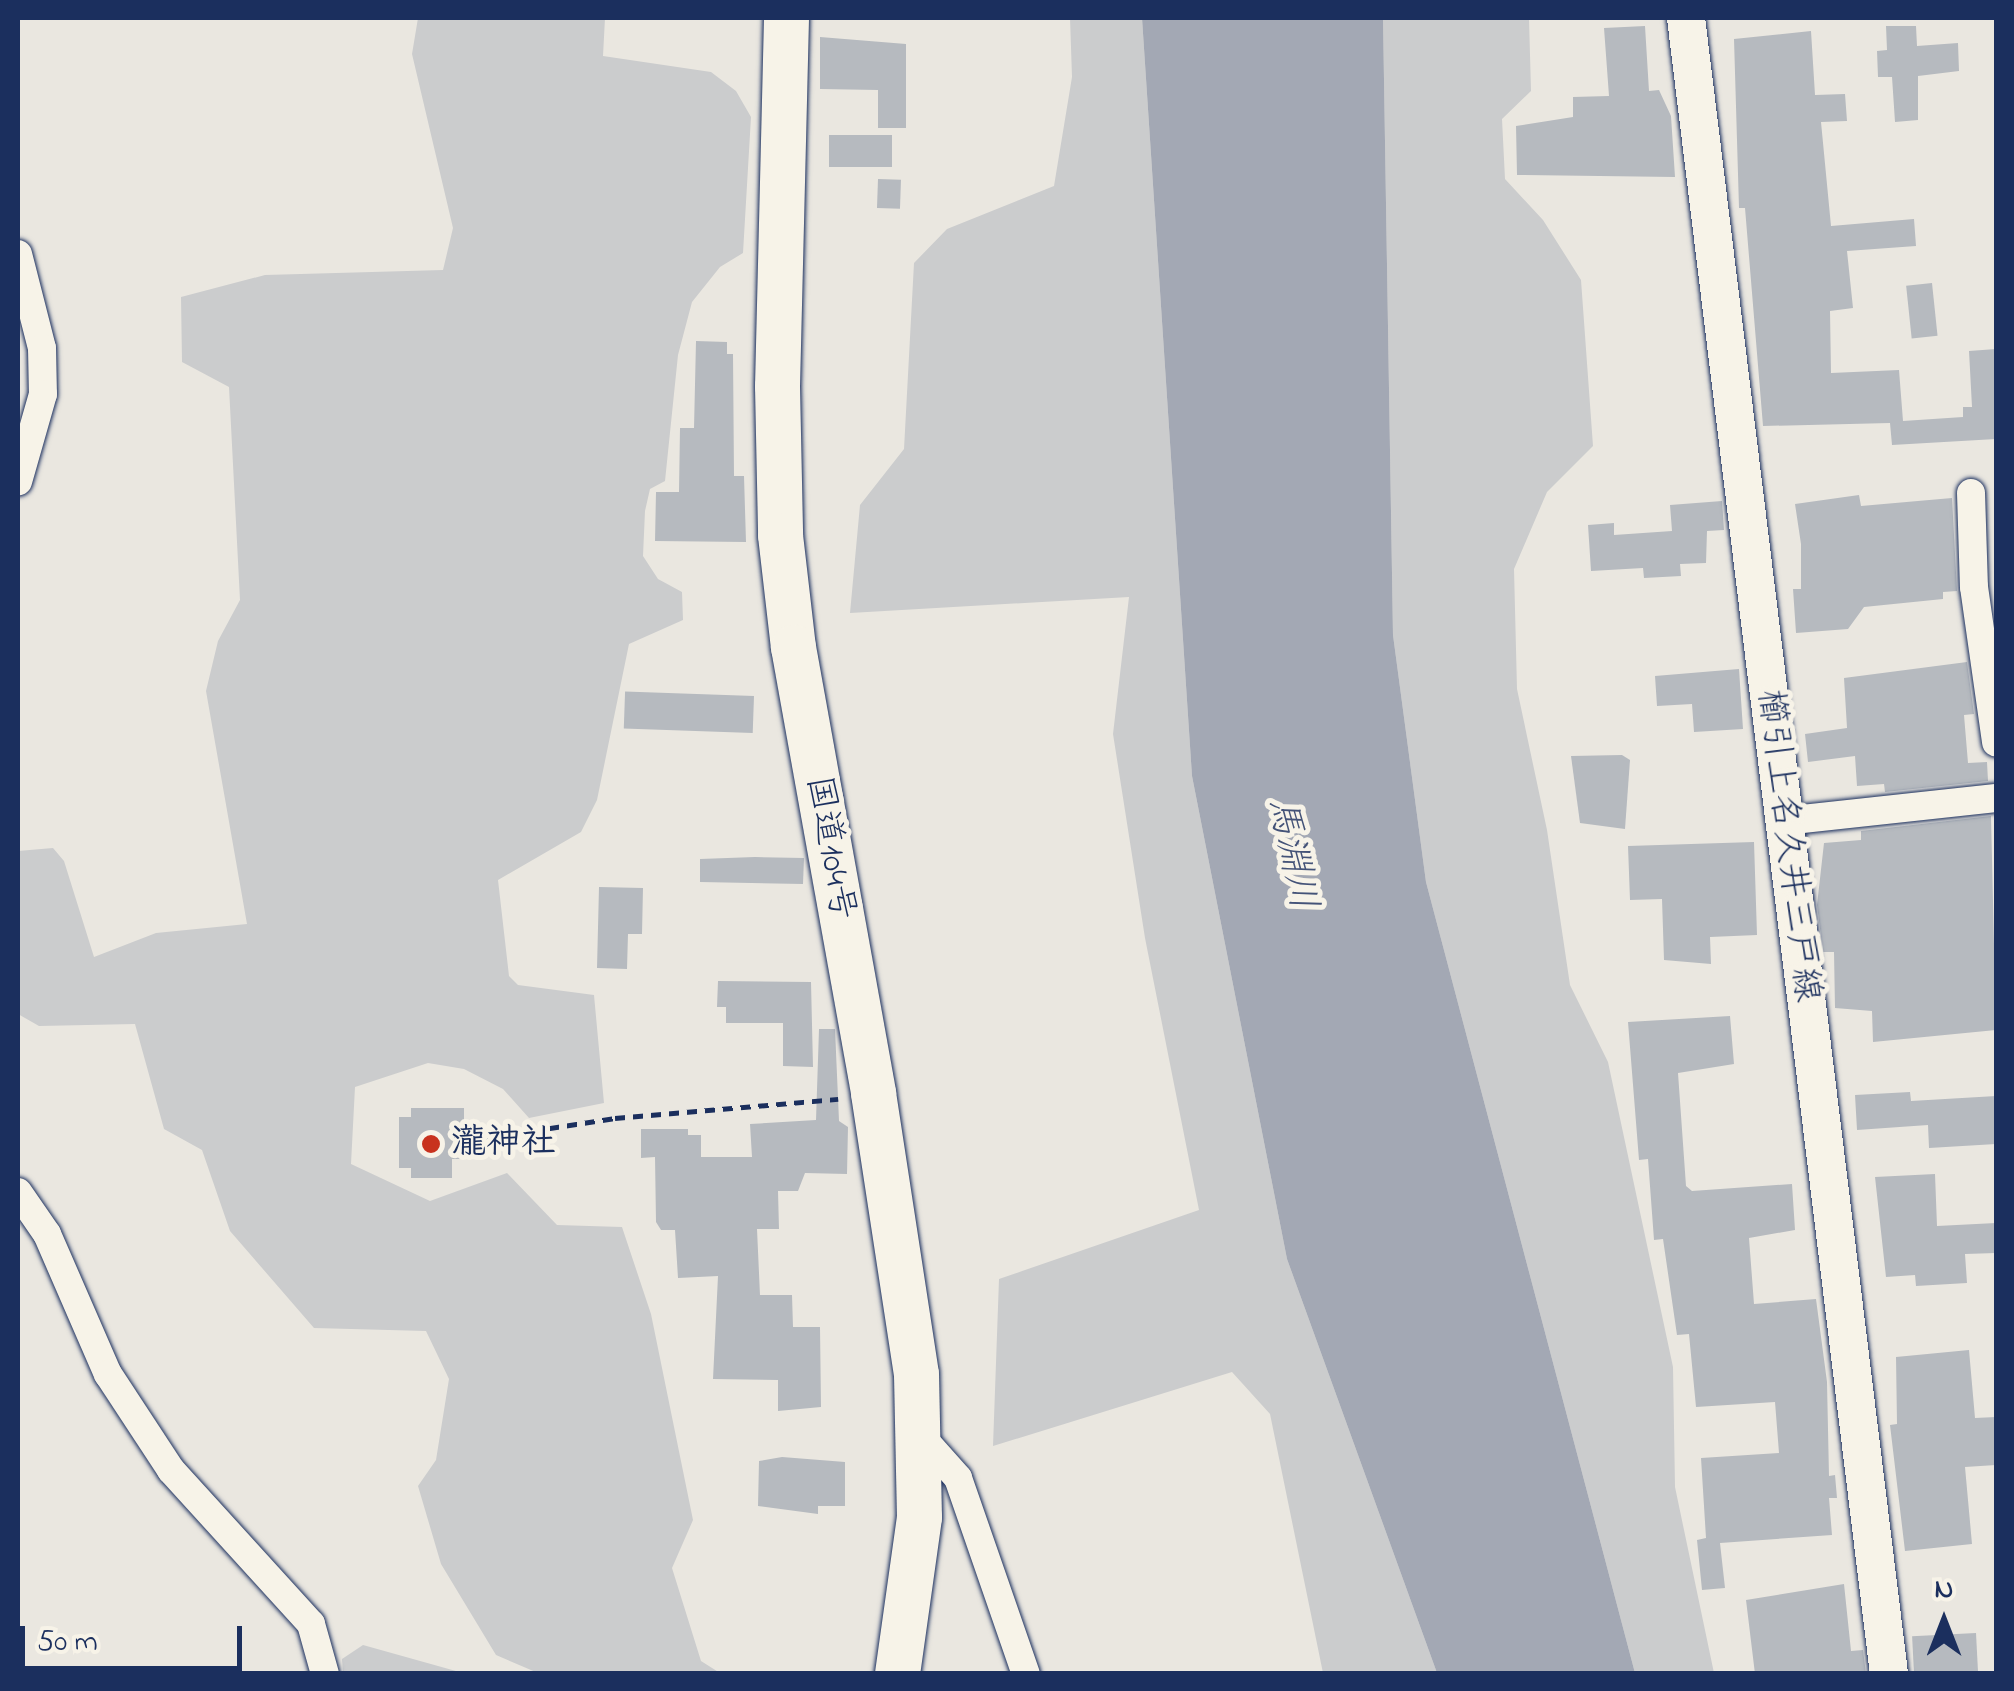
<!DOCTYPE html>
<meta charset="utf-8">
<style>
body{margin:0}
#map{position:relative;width:2014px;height:1691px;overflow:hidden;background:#eae7e0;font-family:"Indie Flower","Klee One",sans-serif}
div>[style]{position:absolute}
.green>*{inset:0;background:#cbcccd}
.water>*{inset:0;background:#a3a8b4}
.building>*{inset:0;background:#b6babf;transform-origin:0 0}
.path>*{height:5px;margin-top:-2.5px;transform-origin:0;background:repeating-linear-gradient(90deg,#1b2f5e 0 10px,transparent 0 18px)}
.roads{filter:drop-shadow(0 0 2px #1b2f5e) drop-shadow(0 0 2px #1b2f5e)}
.minor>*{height:28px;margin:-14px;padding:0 14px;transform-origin:14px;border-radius:14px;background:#f7f3e8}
.secondary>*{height:38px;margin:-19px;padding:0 19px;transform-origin:19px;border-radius:19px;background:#f7f3e8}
.trunk>*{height:45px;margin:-22.5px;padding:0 22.5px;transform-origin:22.5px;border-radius:22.5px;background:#f7f3e8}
.dots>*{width:28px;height:28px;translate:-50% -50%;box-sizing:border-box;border:5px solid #f7f3e8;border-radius:50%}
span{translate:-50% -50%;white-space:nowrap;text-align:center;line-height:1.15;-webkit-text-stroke:10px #f7f3e8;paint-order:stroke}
.street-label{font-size:35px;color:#1b2f5e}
.poi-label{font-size:35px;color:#1b2f5e;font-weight:700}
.left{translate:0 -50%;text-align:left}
.water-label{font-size:38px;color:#445378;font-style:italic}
.frame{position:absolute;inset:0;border:20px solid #1b2f5e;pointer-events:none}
.north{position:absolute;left:1894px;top:1571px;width:100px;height:100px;-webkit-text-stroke:8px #f7f3e8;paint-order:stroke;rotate:0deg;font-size:28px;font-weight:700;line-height:40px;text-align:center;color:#1b2f5e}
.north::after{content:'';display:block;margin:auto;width:35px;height:45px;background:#1b2f5e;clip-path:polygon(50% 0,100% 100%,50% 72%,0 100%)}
.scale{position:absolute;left:20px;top:1626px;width:222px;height:45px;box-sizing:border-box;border:5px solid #1b2f5e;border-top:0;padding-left:12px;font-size:30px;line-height:35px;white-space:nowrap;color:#1b2f5e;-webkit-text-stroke:8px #f7f3e8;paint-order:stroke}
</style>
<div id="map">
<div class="green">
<div style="clip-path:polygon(418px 18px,605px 18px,603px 56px,711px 72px,736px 91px,751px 117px,743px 253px,720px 267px,692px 302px,678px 355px,665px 481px,650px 489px,645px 511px,643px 556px,658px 579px,682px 592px,683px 620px,629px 644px,597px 800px,581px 832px,498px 880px,509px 976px,518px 985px,594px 995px,604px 1103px,529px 1118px,503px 1089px,464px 1069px,428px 1063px,355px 1087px,351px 1164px,430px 1201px,507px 1173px,557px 1225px,622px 1227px,651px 1314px,693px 1520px,672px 1568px,701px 1661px,720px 1673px,538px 1673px,496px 1655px,441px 1564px,418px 1486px,436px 1460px,449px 1379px,426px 1331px,314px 1328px,230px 1231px,202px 1150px,164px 1129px,135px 1024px,39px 1026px,18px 1014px,18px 851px,53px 848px,64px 861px,94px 957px,156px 933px,247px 924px,206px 691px,218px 641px,240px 600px,229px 387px,182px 362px,181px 297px,265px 275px,443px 270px,453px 228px,412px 54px)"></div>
<div style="clip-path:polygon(1070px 18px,1142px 18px,1192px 776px,1287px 1259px,1437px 1673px,1323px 1673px,1270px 1414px,1232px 1372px,993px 1446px,999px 1279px,1199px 1210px,1145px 938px,1113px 734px,1129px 597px,850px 613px,860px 505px,904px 449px,914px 263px,947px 229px,1054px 186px,1072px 77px)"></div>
<div style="clip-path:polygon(1383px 18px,1529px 18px,1531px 91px,1502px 119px,1505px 179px,1543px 220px,1581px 280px,1593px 446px,1547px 492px,1514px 569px,1517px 689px,1547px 830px,1570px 985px,1608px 1062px,1673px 1367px,1675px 1487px,1714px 1673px,1635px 1673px,1426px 882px,1393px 635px)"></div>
<div style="clip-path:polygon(363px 1645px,463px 1673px,343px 1673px,342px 1659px)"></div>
</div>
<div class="water">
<div style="clip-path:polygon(1142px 18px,1383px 18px,1393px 635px,1426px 882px,1635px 1673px,1437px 1673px,1287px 1259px,1192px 776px)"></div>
</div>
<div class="building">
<div style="clip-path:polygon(1645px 26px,1649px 91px,1659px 90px,1671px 116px,1675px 177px,1517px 175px,1516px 126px,1573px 117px,1573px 97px,1609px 96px,1604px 28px)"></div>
<div style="clip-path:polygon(1886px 26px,1916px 26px,1917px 46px,1958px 43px,1959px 71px,1918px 76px,1918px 120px,1895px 122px,1892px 77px,1878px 77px,1877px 51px,1887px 50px)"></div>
<div style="clip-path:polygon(1811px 31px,1815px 95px,1845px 94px,1847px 121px,1821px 122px,1831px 226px,1914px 219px,1916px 246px,1847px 251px,1853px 308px,1830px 311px,1831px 373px,1899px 370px,1903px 421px,1963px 417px,1963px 407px,1972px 407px,1969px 351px,1996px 349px,1996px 439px,1892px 445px,1890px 423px,1763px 426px,1745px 208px,1739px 208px,1734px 39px)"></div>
<div style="clip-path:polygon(820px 37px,906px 44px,906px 128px,878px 128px,878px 90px,820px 89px)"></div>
<div style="left:829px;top:135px;width:63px;height:32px"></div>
<div style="left:878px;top:179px;width:23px;height:29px;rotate:2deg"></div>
<div style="left:1932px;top:283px;width:53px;height:26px;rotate:84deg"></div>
<div style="clip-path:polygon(696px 341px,727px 342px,727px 354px,733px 354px,734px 476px,744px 476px,746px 542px,655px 541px,656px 492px,679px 492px,680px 428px,694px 428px)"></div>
<div style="clip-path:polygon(1859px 495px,1861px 506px,1952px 498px,1957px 591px,1943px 592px,1943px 599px,1864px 607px,1848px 629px,1796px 633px,1793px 589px,1801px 589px,1801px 544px,1795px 504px)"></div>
<div style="clip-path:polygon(1722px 501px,1724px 530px,1707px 531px,1706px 563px,1680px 564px,1681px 576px,1644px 578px,1643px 568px,1591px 571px,1588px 525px,1614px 523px,1614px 535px,1672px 531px,1670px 505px)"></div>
<div style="clip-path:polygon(1967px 662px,1974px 714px,1964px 715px,1968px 763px,1987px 762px,1988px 781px,1885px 792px,1884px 784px,1857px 786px,1855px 756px,1808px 762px,1805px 734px,1847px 728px,1844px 678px)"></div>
<div style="clip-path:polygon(1739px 669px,1743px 729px,1694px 732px,1692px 704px,1657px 706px,1655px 676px)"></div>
<div style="left:754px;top:696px;width:37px;height:129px;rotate:92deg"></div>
<div style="clip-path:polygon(1622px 755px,1630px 760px,1625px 829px,1580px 823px,1571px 756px)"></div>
<div style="clip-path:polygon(1991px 816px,1996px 1030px,1873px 1042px,1872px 1011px,1835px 1008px,1834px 952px,1823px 952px,1817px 905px,1824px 843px,1861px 840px,1861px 831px)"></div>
<div style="clip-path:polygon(1754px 842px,1757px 935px,1710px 937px,1711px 964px,1664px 960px,1662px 899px,1630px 900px,1628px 846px)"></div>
<div style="clip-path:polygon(755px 857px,804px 858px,803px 884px,700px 882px,700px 859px)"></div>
<div style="clip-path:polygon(599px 887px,643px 888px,642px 934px,628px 934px,627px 969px,597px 968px)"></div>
<div style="clip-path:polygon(718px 981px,811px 982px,813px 1067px,783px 1066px,783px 1023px,726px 1023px,726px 1007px,717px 1007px)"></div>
<div style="clip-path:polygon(1730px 1016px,1734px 1064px,1678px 1073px,1686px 1186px,1692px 1191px,1792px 1184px,1795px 1230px,1749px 1238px,1754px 1304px,1816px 1299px,1827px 1382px,1829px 1476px,1835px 1475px,1837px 1498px,1829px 1498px,1832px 1535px,1720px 1543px,1725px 1588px,1702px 1590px,1697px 1540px,1706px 1538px,1701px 1458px,1779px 1453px,1775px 1402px,1696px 1407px,1689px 1334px,1677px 1335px,1663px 1239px,1654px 1240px,1648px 1159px,1639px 1160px,1628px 1022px)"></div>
<div style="clip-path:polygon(819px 1029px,835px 1029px,839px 1121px,848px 1127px,847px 1174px,805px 1173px,798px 1191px,778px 1191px,779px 1229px,757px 1229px,760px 1295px,792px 1295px,793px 1327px,820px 1327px,821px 1407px,778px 1411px,778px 1380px,713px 1379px,718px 1276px,678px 1278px,675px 1230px,661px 1230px,656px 1222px,655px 1157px,641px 1158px,641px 1129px,688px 1129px,688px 1135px,701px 1135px,701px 1157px,752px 1157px,750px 1124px,816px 1120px)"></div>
<div style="clip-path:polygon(1910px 1092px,1911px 1101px,1996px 1096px,1996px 1144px,1929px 1148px,1928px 1125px,1857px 1130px,1855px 1095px)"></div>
<div style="clip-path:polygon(411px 1108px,464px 1108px,464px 1159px,452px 1159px,452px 1178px,411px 1178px,411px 1168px,399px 1168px,399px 1117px,411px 1117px)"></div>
<div style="clip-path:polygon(1935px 1174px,1937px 1226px,1996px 1223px,1996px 1253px,1965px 1254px,1967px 1283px,1916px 1286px,1915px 1275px,1886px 1277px,1875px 1177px)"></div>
<div style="clip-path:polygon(1969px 1350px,1975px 1418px,1996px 1417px,1996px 1465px,1965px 1467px,1972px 1544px,1905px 1551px,1890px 1425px,1897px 1424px,1896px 1357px)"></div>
<div style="clip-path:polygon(782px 1457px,845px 1462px,845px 1506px,818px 1506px,818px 1514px,758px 1506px,759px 1461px)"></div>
<div style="clip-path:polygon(1844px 1584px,1851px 1651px,1863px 1650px,1866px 1674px,1755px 1674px,1746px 1600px)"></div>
<div style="left:1976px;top:1633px;width:39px;height:64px;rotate:87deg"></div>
</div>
<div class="path">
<div style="left:478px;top:1139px;width:139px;rotate:-8.7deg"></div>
<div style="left:615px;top:1118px;width:224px;rotate:-4.9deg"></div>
</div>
<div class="roads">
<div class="minor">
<div style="left:18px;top:254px;width:97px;rotate:75.7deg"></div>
<div style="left:42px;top:348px;width:46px;rotate:88.8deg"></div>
<div style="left:43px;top:394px;width:91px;rotate:105.9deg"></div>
<div style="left:1971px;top:493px;width:94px;rotate:88.2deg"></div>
<div style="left:1974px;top:587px;width:157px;rotate:81.9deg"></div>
<div style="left:1784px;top:821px;width:213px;rotate:-6.2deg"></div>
<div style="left:18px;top:1192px;width:51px;rotate:55.4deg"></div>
<div style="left:47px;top:1234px;width:153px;rotate:66.5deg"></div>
<div style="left:108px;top:1374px;width:115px;rotate:56.7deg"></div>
<div style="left:171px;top:1470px;width:208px;rotate:47.7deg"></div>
<div style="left:311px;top:1624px;width:52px;rotate:74.4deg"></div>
<div style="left:919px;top:1434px;width:59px;rotate:48.4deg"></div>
<div style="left:958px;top:1478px;width:207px;rotate:70.9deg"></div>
</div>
<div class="secondary">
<div style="left:1686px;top:18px;width:1668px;rotate:83.01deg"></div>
</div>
<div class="trunk">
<div style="left:786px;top:18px;width:368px;rotate:91.4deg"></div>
<div style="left:777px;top:386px;width:149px;rotate:88.8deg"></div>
<div style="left:780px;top:535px;width:113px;rotate:83.4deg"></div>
<div style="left:793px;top:647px;width:453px;rotate:79.8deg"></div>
<div style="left:873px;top:1093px;width:284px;rotate:81.3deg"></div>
<div style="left:916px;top:1374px;width:143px;rotate:88.8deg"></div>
<div style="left:919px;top:1517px;width:159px;rotate:98deg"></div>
</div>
</div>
<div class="dots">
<div style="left:431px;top:1144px;background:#c8321e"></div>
</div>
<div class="street-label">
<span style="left:1787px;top:846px;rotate:83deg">櫛引上名久井三戸線</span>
<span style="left:829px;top:848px;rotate:80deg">国道104号</span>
</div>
<div class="poi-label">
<span class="left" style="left:451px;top:1144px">瀧神社</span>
</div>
<div class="water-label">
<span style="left:1290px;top:854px;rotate:78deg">馬淵川</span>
</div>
<div class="frame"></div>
<div class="north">N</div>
<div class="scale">50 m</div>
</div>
